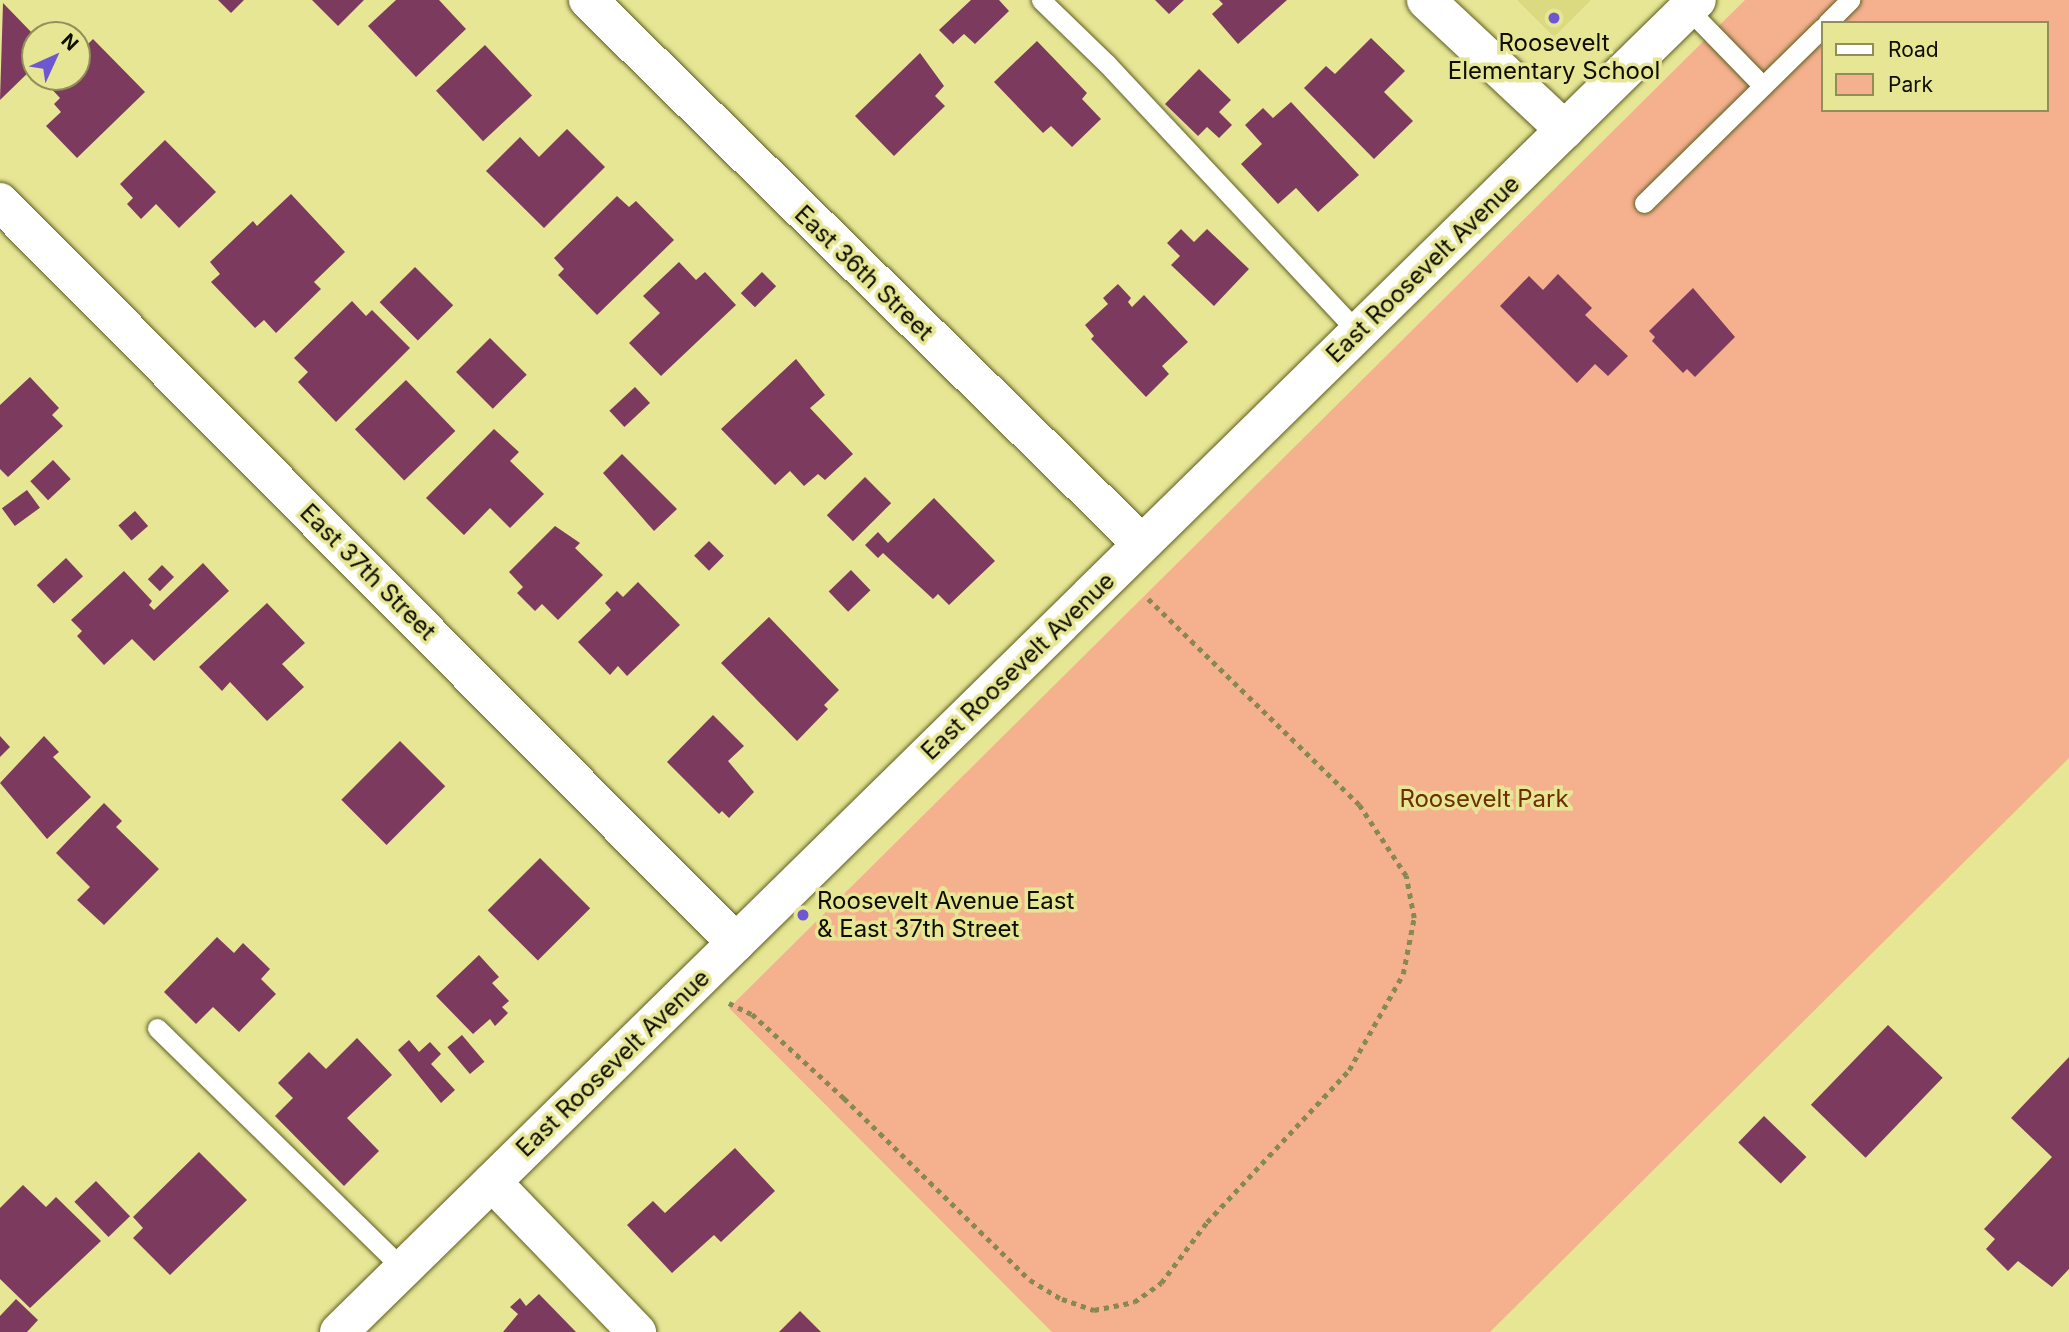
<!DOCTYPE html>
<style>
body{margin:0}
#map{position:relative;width:2069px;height:1332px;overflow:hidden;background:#e6e695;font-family:Inter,sans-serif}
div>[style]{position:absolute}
.built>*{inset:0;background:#dbda80}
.green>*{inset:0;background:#f5b18e}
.building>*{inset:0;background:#7d3a5f;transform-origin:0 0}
.path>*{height:4.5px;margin-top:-2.25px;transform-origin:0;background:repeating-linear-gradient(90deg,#888854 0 5px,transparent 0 10px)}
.roads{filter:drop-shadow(0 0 2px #5e5d20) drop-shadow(0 0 2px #5e5d20)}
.lane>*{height:19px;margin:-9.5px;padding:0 9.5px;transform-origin:9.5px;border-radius:9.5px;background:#fff}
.street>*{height:38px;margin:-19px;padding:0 19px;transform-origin:19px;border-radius:19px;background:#fff}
.secondary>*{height:38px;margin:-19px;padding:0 19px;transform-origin:19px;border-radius:19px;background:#fff}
.dots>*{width:19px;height:19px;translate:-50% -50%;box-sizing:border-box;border:4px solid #e6e695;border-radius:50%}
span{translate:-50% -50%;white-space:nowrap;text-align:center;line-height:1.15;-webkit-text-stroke:7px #e6e695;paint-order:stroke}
.poi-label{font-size:24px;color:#0e0d00}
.left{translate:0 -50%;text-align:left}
.street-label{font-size:24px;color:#0e0d00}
.park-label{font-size:24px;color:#6f2d00}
.legend{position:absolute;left:1821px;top:21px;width:228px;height:91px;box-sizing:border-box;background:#e6e695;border:2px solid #908f59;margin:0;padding:9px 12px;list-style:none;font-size:21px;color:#0e0d00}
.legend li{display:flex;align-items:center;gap:14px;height:35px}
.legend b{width:35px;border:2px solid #908f59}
.north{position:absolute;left:21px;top:21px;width:70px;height:70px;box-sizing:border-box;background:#e6e695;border:2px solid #908f59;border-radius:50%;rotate:45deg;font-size:19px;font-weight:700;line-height:28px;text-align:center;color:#0e0d00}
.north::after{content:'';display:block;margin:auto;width:24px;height:32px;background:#6f57d1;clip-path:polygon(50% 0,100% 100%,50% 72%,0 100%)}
</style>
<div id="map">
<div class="built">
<div style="clip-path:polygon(1517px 0,1591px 0,1554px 37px)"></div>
</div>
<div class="green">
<div style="clip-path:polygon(evenodd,1745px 0,2069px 0,2069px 758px,1490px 1332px,1052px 1332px,729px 1008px,1745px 0,1822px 23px,2046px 23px,2046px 110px,1822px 110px,1822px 23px)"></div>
</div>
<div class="building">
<div style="clip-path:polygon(218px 0,244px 0,231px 13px)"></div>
<div style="clip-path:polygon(312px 0,364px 0,338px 26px)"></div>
<div style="clip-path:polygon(396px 0,439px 0,466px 29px,416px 77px,368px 26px)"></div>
<div style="clip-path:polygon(971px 0,999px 0,1009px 11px,975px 44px,964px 34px,953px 44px,939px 30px)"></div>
<div style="clip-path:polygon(1155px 0,1184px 0,1169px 14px)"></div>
<div style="clip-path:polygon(1219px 0,1287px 0,1238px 44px,1212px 14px,1223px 4px)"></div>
<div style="clip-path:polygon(3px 3px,35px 36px,35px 66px,0 100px)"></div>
<div style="clip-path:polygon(1371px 38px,1405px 71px,1384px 92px,1413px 121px,1374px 159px,1304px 88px,1326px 66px,1335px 74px)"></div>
<div style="clip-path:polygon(93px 39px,145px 92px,77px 158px,46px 126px,61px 112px,54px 104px,60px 98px,47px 84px,54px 77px,77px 77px,77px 55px)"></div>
<div style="clip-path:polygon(1037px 41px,1087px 93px,1082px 99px,1101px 119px,1072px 147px,1051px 126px,1043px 133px,994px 82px)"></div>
<div style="left:485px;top:45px;width:69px;height:67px;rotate:47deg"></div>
<div style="clip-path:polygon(920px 53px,944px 86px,935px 96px,945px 106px,894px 156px,855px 116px)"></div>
<div style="clip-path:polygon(1199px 69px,1231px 100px,1219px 112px,1232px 125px,1219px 138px,1207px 127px,1198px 136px,1165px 104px)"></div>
<div style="clip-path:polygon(1291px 102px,1359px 175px,1318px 212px,1296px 188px,1278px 204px,1241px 164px,1262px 144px,1245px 125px,1263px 108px,1273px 118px)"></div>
<div style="clip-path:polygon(567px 129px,605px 167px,544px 228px,486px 171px,520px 137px,539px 157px)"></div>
<div style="clip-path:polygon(165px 140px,216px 192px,179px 228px,156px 204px,141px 219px,127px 204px,133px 198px,120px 184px)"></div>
<div style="clip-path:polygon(291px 194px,345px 252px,314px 282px,321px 289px,276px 333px,264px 320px,255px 328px,211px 282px,220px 274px,210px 262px,253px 221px,257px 226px)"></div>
<div style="clip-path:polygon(617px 196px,629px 207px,636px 201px,674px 240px,597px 315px,558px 275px,564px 269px,554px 258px)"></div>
<div style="clip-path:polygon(1181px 229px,1194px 242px,1207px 229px,1249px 269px,1214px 306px,1171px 265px,1180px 256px,1167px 243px)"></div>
<div style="clip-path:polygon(679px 262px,696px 280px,705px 272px,736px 305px,661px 376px,629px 343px,660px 313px,643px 296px)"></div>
<div style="left:415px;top:267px;width:54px;height:50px;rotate:45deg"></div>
<div style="left:762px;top:272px;width:20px;height:30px;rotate:45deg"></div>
<div style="clip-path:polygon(1558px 274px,1592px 308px,1585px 315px,1628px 356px,1608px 376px,1595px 364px,1577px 383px,1500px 306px,1529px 276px,1543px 290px)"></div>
<div style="clip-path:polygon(1118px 284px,1131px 298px,1128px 302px,1132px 307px,1144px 295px,1188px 342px,1162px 366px,1169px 374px,1146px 397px,1091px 339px,1094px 336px,1085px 325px,1108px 304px,1103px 298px)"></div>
<div style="clip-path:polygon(1693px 288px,1735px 337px,1695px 377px,1687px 369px,1683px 373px,1652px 341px,1655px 337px,1649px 331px)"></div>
<div style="clip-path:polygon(352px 301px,366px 316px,372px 310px,410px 348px,336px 422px,298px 382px,308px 372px,294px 358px)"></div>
<div style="left:490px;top:338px;width:52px;height:48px;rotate:45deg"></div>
<div style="clip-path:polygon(796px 359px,825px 395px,810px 408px,853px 454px,825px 480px,818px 474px,804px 486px,790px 471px,775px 485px,721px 429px)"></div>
<div style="clip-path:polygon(30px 377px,59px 408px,52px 415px,63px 426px,8px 477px,0 469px,0 405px)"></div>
<div style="left:406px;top:380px;width:71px;height:71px;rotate:46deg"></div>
<div style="left:635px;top:387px;width:22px;height:35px;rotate:47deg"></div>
<div style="clip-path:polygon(494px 429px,519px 452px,510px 461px,544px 494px,510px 528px,490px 508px,464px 535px,426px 498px)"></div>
<div style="clip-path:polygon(622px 454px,677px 509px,654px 531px,603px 473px)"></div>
<div style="left:53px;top:460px;width:26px;height:31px;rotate:47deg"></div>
<div style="left:865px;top:477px;width:37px;height:54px;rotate:45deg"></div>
<div style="left:27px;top:490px;width:22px;height:31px;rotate:54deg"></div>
<div style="clip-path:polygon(934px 498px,995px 561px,949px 605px,938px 594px,933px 599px,883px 553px,878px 558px,865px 545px,878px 532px,888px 543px)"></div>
<div style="left:135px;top:511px;width:20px;height:22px;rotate:49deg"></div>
<div style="clip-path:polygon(555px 526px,580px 543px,575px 548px,603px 575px,558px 620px,542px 604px,535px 611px,517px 593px,523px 587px,509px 572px)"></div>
<div style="left:709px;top:541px;width:21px;height:21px;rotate:45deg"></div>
<div style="left:66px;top:558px;width:25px;height:40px;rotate:47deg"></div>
<div style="clip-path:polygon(203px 563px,229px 591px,154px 661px,132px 639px,104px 665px,77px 636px,82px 631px,71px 620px,124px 571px,152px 601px,149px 605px,154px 610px)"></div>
<div style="left:162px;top:565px;width:17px;height:20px;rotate:45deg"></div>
<div style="left:851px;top:570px;width:28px;height:31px;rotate:46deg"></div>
<div style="clip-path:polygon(638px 582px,680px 625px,627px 676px,618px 666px,610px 675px,578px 642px,611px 610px,605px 603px,617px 591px,623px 597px)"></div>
<div style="clip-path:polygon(267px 603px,305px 643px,282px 664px,304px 687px,267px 721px,230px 682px,222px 691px,199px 667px)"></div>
<div style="clip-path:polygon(769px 617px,839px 690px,824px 705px,828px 709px,797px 741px,721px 663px)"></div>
<div style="clip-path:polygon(713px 715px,744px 746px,728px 761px,754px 792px,729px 818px,722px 811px,719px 814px,667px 762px)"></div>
<div style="clip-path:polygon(0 736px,10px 747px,0 757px)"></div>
<div style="clip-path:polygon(44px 736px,59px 752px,53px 757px,91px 797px,47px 839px,0 783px)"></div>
<div style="left:400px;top:741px;width:64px;height:83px;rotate:45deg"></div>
<div style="clip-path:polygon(104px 803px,122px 821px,116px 827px,159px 869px,104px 925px,77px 900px,90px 887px,56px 853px)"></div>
<div style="left:540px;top:858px;width:71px;height:74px;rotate:45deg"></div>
<div style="clip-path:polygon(217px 937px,234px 953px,243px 943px,270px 969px,261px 979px,276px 994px,239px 1032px,213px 1007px,196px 1024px,164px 992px)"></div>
<div style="clip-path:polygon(479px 955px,499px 977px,492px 983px,509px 1001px,502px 1007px,508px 1013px,495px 1026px,490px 1019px,473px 1034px,436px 996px)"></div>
<div style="left:1888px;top:1025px;width:76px;height:111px;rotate:44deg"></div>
<div style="left:462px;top:1035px;width:35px;height:19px;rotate:50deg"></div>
<div style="clip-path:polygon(357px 1038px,392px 1075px,347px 1118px,379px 1151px,344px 1186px,275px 1116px,293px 1098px,278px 1083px,309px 1052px,326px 1069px)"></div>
<div style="clip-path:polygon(409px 1040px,419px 1052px,430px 1042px,441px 1054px,431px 1064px,455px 1090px,441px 1103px,398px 1050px)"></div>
<div style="clip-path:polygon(2069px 1057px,2069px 1269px,2052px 1287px,2018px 1261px,2008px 1271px,1986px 1249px,1995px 1239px,1984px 1229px,2052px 1157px,2011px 1118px)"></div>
<div style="left:1764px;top:1116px;width:59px;height:37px;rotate:44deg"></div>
<div style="clip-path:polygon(735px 1148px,775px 1191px,721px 1242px,714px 1235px,672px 1273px,627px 1225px,653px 1201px,665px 1213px)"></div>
<div style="clip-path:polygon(199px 1152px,247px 1200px,170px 1275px,133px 1238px,143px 1228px,133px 1217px)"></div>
<div style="left:96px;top:1181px;width:49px;height:30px;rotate:46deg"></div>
<div style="clip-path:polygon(23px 1185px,46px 1207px,56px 1197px,101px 1241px,30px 1308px,0 1279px,0 1208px)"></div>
<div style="clip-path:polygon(539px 1294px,576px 1332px,503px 1332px,518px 1314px,510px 1307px,520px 1298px,526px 1306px)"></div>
<div style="clip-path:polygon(16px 1299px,38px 1320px,27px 1332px,0 1332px,0 1316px)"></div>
<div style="clip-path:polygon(800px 1311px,821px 1332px,779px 1332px)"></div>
</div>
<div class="path">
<div style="left:729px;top:1003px;width:25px;rotate:26deg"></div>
<div style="left:752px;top:1014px;width:125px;rotate:42.4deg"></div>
<div style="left:844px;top:1098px;width:260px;rotate:44.4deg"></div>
<div style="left:1030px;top:1280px;width:37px;rotate:31deg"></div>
<div style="left:1062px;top:1299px;width:34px;rotate:19deg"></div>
<div style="left:1094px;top:1310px;width:41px;rotate:-11.3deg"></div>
<div style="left:1134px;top:1302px;width:33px;rotate:-35deg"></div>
<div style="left:1161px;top:1283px;width:76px;rotate:-53deg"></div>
<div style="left:1207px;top:1222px;width:208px;rotate:-46.9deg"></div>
<div style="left:1349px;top:1070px;width:110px;rotate:-60.6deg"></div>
<div style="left:1403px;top:974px;width:57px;rotate:-78.9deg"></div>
<div style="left:1414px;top:918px;width:43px;rotate:-100.8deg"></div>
<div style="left:1406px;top:876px;width:85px;rotate:-123.5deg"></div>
<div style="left:1359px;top:805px;width:299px;rotate:-135.7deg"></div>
</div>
<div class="roads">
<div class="lane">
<div style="left:1041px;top:0;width:92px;rotate:44.1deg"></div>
<div style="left:1107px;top:64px;width:367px;rotate:46.9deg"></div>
<div style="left:1688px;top:9px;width:107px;rotate:45.8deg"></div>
<div style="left:1827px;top:23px;width:33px;rotate:-45deg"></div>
<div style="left:1644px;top:203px;width:250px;rotate:-44.5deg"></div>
<div style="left:157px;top:1028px;width:344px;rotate:44.4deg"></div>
</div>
<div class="street">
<div style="left:588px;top:0;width:776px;rotate:44.48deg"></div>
<div style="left:1426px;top:0;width:190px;rotate:43.1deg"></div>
<div style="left:0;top:202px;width:1044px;rotate:45.19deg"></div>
<div style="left:492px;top:1182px;width:209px;rotate:46deg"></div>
</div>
<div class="secondary">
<div style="left:339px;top:1332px;width:1902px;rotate:-44.45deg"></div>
</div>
</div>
<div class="dots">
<div style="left:1554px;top:18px;background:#6f57d1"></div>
<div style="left:803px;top:915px;background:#6f57d1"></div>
</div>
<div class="poi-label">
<span style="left:1554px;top:57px">Roosevelt<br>Elementary School</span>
<span class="left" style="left:817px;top:915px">Roosevelt Avenue East<br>&amp; East 37th Street</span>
</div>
<div class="street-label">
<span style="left:1423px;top:269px;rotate:-44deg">East Roosevelt Avenue</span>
<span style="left:864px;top:273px;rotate:44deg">East 36th Street</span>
<span style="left:368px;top:572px;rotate:45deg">East 37th Street</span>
<span style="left:1018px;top:666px;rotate:-44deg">East Roosevelt Avenue</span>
<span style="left:613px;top:1063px;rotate:-44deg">East Roosevelt Avenue</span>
</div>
<div class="park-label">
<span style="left:1484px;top:799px">Roosevelt Park</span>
</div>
<ul class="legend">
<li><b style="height:9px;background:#fff"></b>Road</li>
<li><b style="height:19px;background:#f5b18e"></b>Park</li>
</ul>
<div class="north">N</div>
</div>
